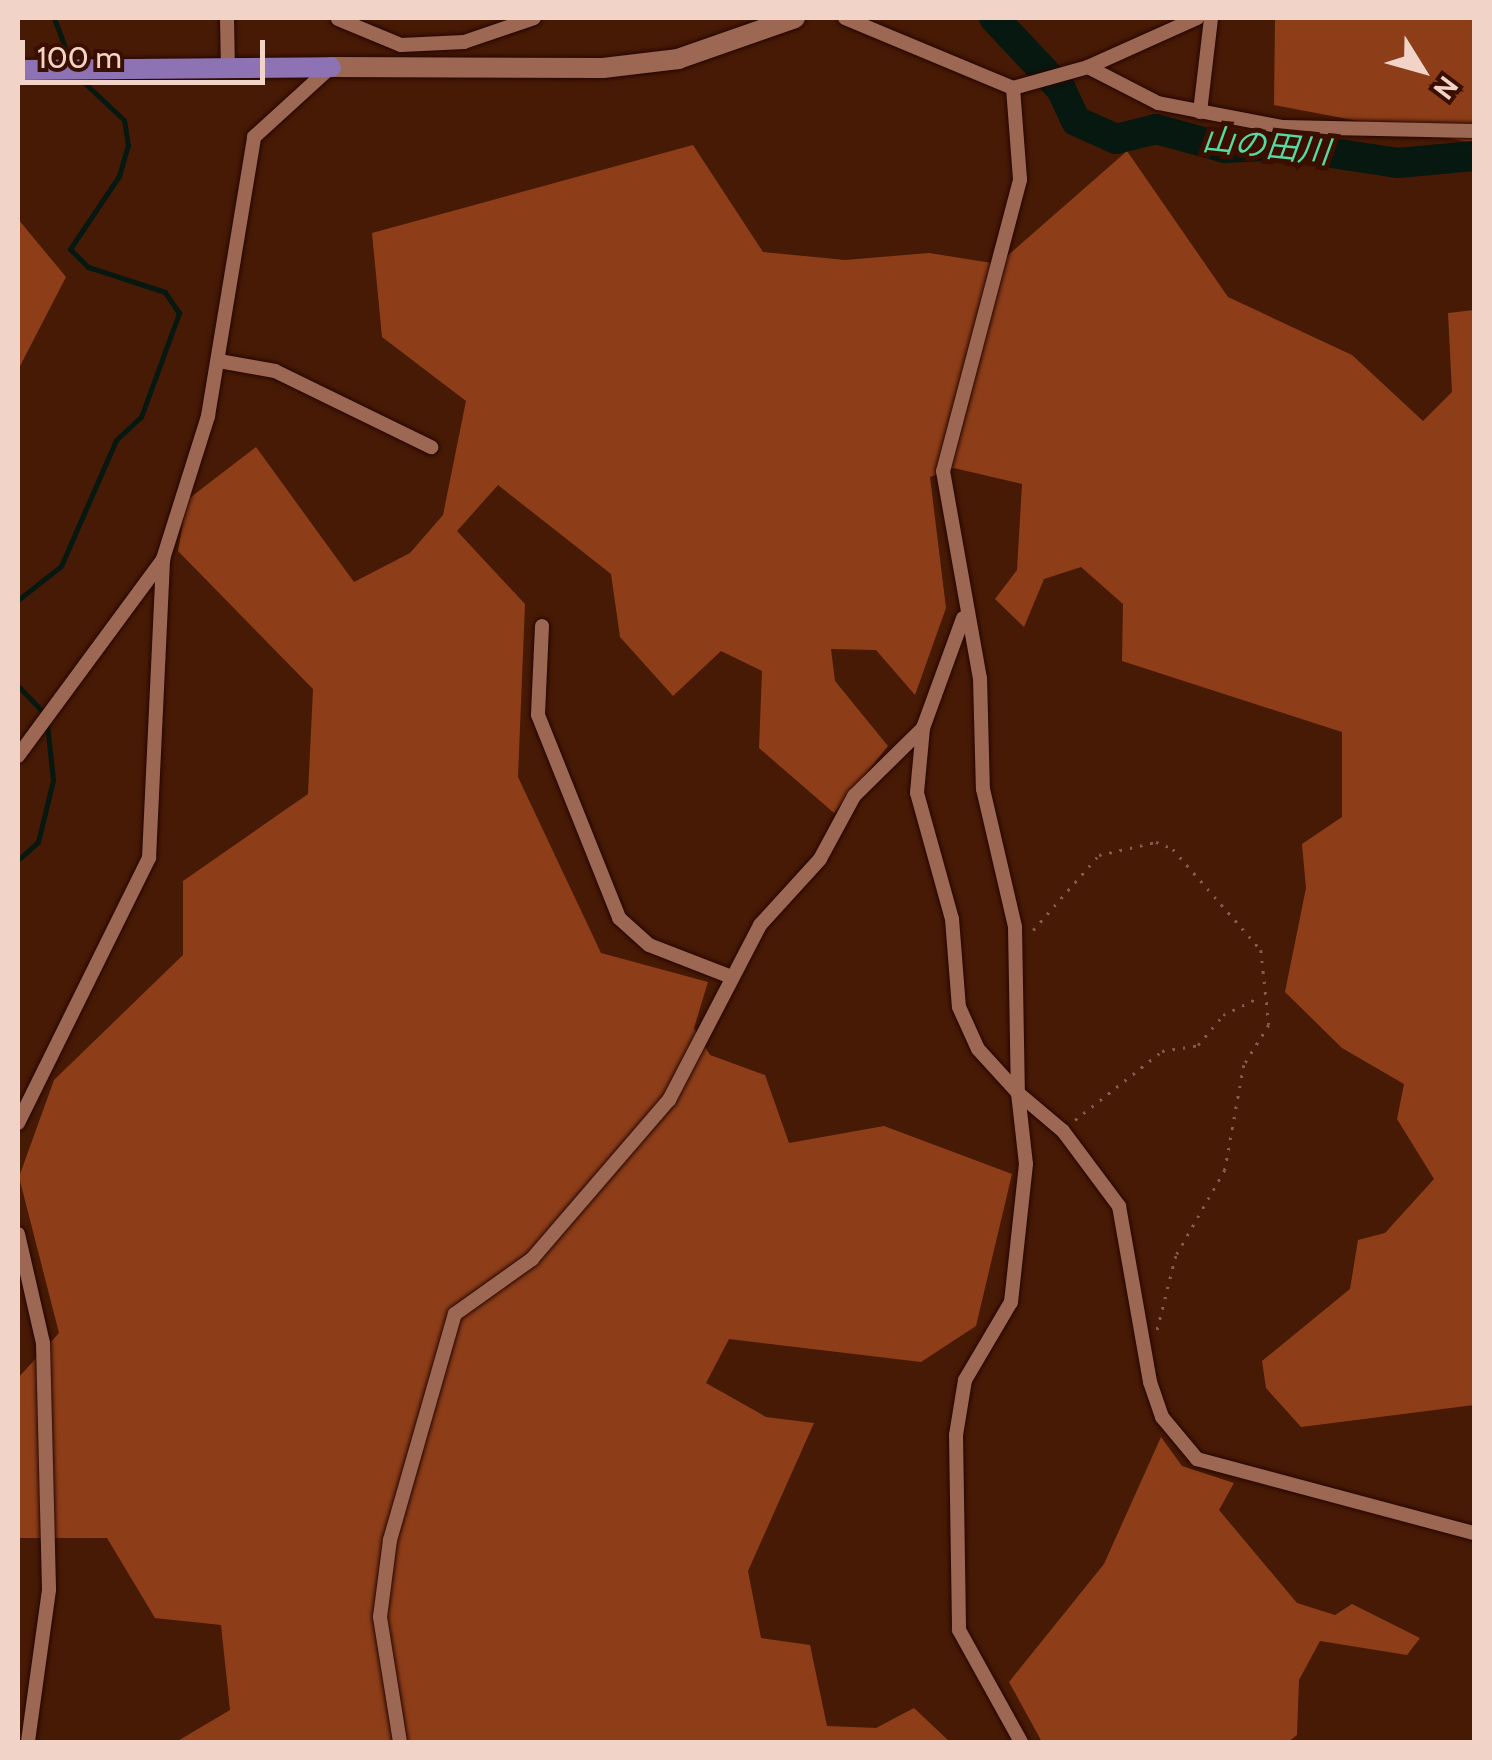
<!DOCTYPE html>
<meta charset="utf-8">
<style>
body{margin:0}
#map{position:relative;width:1492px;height:1760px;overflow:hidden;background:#471a05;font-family:Cabin,"Noto Sans JP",sans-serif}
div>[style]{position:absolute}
.forest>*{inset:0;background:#8d3e19}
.stream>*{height:5px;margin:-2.5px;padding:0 2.5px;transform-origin:2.5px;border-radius:2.5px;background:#061810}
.river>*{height:30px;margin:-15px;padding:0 15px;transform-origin:15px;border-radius:15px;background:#061810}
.path>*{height:2.5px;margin-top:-1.25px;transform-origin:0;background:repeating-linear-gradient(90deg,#845c4b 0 2.5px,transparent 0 10.5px)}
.roads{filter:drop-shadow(0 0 2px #260600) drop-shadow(0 0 2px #260600)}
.street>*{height:14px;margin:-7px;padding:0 7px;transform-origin:7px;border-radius:7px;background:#9d6853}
.secondary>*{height:20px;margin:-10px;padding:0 10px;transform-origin:10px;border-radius:10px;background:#9d6853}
.primary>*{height:20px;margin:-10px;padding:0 10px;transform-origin:10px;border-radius:10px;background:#8d73b4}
span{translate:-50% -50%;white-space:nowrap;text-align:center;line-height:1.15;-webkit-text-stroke:10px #3b0f00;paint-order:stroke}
.water-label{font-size:32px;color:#54dba4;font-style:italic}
.frame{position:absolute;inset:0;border:20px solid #f1d3c7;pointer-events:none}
.north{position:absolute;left:1372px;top:20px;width:100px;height:100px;-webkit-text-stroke:8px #3b0f00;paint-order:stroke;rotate:127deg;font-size:28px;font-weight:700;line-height:40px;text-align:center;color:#f1d3c7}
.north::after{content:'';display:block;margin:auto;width:35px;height:45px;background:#f1d3c7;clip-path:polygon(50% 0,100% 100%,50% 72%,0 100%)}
.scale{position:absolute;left:20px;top:40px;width:245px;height:45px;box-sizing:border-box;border:5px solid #f1d3c7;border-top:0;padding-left:12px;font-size:30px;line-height:35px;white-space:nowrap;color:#f1d3c7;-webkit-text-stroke:8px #3b0f00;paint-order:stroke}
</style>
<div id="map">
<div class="forest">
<div style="clip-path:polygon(1275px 18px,1474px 18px,1474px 143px,1274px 105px)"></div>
<div style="clip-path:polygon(693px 145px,763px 252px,845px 260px,929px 253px,998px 264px,1127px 151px,1228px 297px,1352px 355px,1423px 421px,1452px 392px,1448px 313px,1474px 310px,1474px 1405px,1301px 1427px,1266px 1388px,1262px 1361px,1350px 1289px,1358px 1240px,1385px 1233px,1434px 1179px,1397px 1119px,1404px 1084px,1342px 1048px,1285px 992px,1306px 888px,1302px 844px,1342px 817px,1342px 732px,1122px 661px,1123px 604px,1081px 567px,1044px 579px,1024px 627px,995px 599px,1017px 570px,1022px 484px,954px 468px,930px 477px,946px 608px,915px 695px,876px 650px,831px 649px,835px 681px,888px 746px,834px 813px,759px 748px,762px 671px,721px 651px,673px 696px,620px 637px,611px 574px,498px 485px,457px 531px,525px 604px,518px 777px,601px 953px,708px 982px,694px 1028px,710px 1055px,765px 1075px,789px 1143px,884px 1126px,1012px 1174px,976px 1326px,921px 1362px,729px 1339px,706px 1383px,766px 1417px,814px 1423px,748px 1571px,761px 1638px,810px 1645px,827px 1726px,876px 1728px,914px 1708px,950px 1742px,176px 1742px,230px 1710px,221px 1625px,155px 1618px,107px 1538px,18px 1538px,18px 1378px,59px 1333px,19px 1177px,54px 1080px,183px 955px,183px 881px,308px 794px,313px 689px,178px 551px,187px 500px,256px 447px,354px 582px,410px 553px,443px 515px,466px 401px,382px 337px,372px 233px)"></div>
<div style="clip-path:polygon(18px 219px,66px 277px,18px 370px)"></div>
<div style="clip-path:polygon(1161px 1437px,1182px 1466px,1234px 1483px,1219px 1510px,1297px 1603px,1335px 1615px,1352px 1604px,1420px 1638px,1407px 1655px,1320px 1641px,1299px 1680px,1297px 1735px,1288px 1742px,1042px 1742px,1009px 1682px,1104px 1564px)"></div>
</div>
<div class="stream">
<div style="left:54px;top:18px;width:48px;rotate:69.3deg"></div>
<div style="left:18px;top:600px;width:55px;rotate:-38.3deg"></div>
<div style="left:61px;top:566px;width:137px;rotate:-66.4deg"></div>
<div style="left:116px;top:440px;width:34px;rotate:-43deg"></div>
<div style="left:141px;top:417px;width:111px;rotate:-69.9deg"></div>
<div style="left:179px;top:313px;width:25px;rotate:-124deg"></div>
<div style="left:165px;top:292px;width:81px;rotate:-162deg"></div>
<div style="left:88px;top:267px;width:25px;rotate:-135deg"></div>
<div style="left:70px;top:249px;width:88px;rotate:-56.1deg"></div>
<div style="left:119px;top:176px;width:32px;rotate:-74deg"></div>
<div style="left:128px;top:145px;width:25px;rotate:-99deg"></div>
<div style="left:124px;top:120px;width:69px;rotate:-136.8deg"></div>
<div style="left:18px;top:686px;width:39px;rotate:46deg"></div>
<div style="left:18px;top:860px;width:27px;rotate:-42deg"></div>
<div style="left:38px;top:842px;width:64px;rotate:-76.4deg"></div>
<div style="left:53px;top:780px;width:56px;rotate:-96.1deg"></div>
</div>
<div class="river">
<div style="left:994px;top:18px;width:98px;rotate:46.7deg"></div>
<div style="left:1061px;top:89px;width:35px;rotate:65deg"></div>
<div style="left:1076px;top:121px;width:44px;rotate:24.2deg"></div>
<div style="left:1116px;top:139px;width:41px;rotate:-14deg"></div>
<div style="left:1156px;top:129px;width:72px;rotate:15.4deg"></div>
<div style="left:1225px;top:148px;width:53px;rotate:-3.2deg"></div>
<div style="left:1278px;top:145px;width:121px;rotate:8.5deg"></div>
<div style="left:1398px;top:163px;width:76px;rotate:-5.3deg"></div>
</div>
<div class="path">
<div style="left:1033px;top:930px;width:100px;rotate:-48.7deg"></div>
<div style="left:1099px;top:855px;width:58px;rotate:-12.8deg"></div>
<div style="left:1156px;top:842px;width:18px;rotate:22deg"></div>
<div style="left:1173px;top:849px;width:134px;rotate:48.9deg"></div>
<div style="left:1261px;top:950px;width:75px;rotate:83.9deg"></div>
<div style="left:1269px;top:1025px;width:47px;rotate:122deg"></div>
<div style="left:1244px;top:1065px;width:107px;rotate:100.3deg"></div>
<div style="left:1225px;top:1170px;width:99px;rotate:119.7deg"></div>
<div style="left:1176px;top:1256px;width:77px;rotate:104.2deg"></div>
<div style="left:1075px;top:1120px;width:111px;rotate:-38.4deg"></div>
<div style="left:1162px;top:1051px;width:36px;rotate:-9deg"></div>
<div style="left:1198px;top:1045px;width:39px;rotate:-50deg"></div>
<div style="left:1223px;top:1015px;width:39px;rotate:-26deg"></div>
</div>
<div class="roads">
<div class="street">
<div style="left:227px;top:18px;width:50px;rotate:88.9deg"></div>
<div style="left:845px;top:18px;width:182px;rotate:22.6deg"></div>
<div style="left:1013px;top:88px;width:78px;rotate:-15.6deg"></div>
<div style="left:1088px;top:67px;width:79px;rotate:27.2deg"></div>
<div style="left:1158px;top:103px;width:127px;rotate:10.9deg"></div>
<div style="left:1283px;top:127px;width:191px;rotate:1.2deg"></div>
<div style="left:338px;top:19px;width:68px;rotate:22.4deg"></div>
<div style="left:401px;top:45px;width:63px;rotate:-2.7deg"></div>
<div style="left:464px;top:42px;width:74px;rotate:-18.9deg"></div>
<div style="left:1088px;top:67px;width:120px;rotate:-24.2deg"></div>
<div style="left:1013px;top:88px;width:92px;rotate:85.6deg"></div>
<div style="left:1020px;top:180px;width:301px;rotate:104.8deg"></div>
<div style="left:943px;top:471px;width:210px;rotate:79.9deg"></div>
<div style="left:980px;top:678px;width:111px;rotate:88.5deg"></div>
<div style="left:983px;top:789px;width:142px;rotate:76.9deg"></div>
<div style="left:1015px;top:927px;width:166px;rotate:89deg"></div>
<div style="left:1018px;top:1093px;width:59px;rotate:40.2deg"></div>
<div style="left:1063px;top:1131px;width:94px;rotate:53.3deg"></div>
<div style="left:1119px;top:1206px;width:179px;rotate:80deg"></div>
<div style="left:1150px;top:1382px;width:37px;rotate:71deg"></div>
<div style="left:1162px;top:1417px;width:55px;rotate:50.2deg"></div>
<div style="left:1197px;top:1459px;width:287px;rotate:15deg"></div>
<div style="left:1200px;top:112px;width:95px;rotate:-83.3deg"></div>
<div style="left:219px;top:361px;width:57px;rotate:10.1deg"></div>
<div style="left:275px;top:371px;width:174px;rotate:26deg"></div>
<div style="left:542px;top:626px;width:89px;rotate:92.6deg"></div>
<div style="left:538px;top:715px;width:219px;rotate:68.2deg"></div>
<div style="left:619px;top:918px;width:40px;rotate:42deg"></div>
<div style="left:649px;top:945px;width:86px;rotate:21.2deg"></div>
<div style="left:923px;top:728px;width:65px;rotate:95.3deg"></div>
<div style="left:917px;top:793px;width:131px;rotate:74.5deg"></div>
<div style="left:952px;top:919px;width:88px;rotate:85.5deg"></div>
<div style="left:959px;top:1007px;width:46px;rotate:65.7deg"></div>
<div style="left:978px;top:1049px;width:59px;rotate:47.7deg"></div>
<div style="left:1018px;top:1093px;width:71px;rotate:83.6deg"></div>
<div style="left:1026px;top:1164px;width:139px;rotate:96.2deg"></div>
<div style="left:1011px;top:1302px;width:91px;rotate:120.5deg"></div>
<div style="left:965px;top:1380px;width:56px;rotate:99.3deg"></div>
<div style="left:956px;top:1435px;width:195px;rotate:89.1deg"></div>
<div style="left:959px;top:1630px;width:128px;rotate:61deg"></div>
<div style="left:18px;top:756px;width:245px;rotate:-53.6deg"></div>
<div style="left:18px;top:1123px;width:296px;rotate:-63.7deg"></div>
<div style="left:149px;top:858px;width:299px;rotate:-87.3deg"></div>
<div style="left:163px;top:559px;width:150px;rotate:-72.5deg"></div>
<div style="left:208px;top:416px;width:283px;rotate:-80.6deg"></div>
<div style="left:254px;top:137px;width:104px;rotate:-42.3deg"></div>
<div style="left:18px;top:1234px;width:112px;rotate:77.1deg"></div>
<div style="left:43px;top:1343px;width:247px;rotate:88.6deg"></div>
<div style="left:49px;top:1590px;width:153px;rotate:97.9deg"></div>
<div style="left:400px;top:1742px;width:127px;rotate:-99.1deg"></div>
<div style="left:380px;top:1617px;width:78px;rotate:-82.6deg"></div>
<div style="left:390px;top:1540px;width:235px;rotate:-74deg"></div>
<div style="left:455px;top:1314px;width:95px;rotate:-35.5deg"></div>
<div style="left:532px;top:1259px;width:210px;rotate:-49.3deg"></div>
<div style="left:669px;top:1100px;width:197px;rotate:-62.5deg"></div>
<div style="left:760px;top:925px;width:89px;rotate:-47.7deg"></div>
<div style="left:820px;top:859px;width:72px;rotate:-61.6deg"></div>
<div style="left:854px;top:796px;width:97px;rotate:-44.6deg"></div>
<div style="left:923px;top:728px;width:117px;rotate:-70deg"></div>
</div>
<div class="secondary">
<div style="left:331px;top:67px;width:272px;rotate:0.2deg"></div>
<div style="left:603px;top:68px;width:76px;rotate:-6.8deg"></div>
<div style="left:678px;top:59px;width:124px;rotate:-19.3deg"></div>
</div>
<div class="primary">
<div style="left:18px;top:70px;width:313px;rotate:-0.5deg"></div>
</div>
</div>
<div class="water-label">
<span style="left:1266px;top:146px;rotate:6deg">山の田川</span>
</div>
<div class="frame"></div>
<div class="north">N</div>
<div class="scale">100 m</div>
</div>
